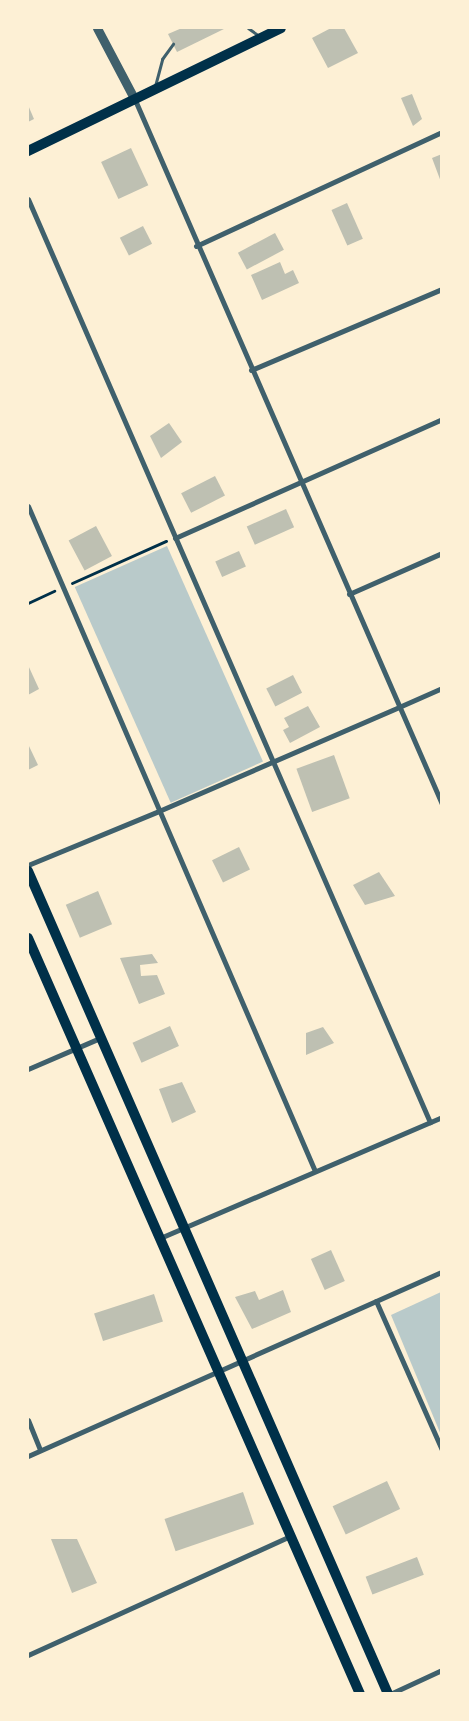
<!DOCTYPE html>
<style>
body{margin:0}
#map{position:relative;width:469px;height:1721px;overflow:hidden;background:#fdf0d5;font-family:Signika,sans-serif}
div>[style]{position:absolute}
.green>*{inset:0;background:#b9caca;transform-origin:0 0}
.building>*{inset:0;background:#bec0b2;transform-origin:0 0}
.path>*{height:3px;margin:-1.5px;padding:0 1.5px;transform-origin:1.5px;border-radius:1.5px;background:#003049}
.service>*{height:3px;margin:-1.5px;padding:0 1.5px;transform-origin:1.5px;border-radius:1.5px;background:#3f606c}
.pedestrian>*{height:4.5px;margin:-2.25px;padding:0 2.25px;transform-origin:2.25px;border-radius:2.25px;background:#3f606c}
.minor>*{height:5px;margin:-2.5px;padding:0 2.5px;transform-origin:2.5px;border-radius:2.5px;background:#3f606c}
.tertiary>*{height:9px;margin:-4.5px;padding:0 4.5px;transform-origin:4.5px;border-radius:4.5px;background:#3f606c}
.secondary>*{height:10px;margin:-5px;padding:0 5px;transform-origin:5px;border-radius:5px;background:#003049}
span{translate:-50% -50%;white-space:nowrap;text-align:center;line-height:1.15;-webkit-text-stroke:4px #fdf0d5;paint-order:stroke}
.frame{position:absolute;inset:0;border:29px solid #fdf0d5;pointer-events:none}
</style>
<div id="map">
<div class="green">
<div style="left:167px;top:546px;width:236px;height:101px;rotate:66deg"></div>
<div style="clip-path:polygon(441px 1292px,441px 1435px,391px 1315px)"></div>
</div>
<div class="building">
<div style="clip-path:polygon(182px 28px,226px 28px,177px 52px,168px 34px)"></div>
<div style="clip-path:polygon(331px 28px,344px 28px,358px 53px,328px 68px,312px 38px)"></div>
<div style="clip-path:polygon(412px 94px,422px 119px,413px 126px,401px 98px)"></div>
<div style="clip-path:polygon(28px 105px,34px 119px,28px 122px)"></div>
<div style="left:131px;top:148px;width:41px;height:33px;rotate:65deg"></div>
<div style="clip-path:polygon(442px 154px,442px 182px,441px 182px,432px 158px)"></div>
<div style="left:347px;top:203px;width:39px;height:17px;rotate:66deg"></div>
<div style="left:143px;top:226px;width:20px;height:26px;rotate:63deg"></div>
<div style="left:275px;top:233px;width:19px;height:42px;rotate:62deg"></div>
<div style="clip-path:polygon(280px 262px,285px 274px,293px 270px,299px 283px,262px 300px,251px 275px)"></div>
<div style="clip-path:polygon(169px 423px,182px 442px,161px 458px,150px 436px)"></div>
<div style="left:215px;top:476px;width:22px;height:38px;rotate:63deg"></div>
<div style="left:286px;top:509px;width:20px;height:43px;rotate:66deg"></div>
<div style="left:96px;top:526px;width:34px;height:31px;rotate:62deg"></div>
<div style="left:239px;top:551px;width:17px;height:26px;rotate:66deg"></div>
<div style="clip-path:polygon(28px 665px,39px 689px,28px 695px)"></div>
<div style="left:293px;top:675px;width:20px;height:30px;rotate:63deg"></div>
<div style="clip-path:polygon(308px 706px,320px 727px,290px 743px,283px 730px,289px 727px,284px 718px)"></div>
<div style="clip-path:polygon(28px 744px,38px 765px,28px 770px)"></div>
<div style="left:334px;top:755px;width:46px;height:40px;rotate:70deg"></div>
<div style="left:239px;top:847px;width:25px;height:30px;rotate:64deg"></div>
<div style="clip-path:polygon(379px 872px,395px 896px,365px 905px,353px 885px)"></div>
<div style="left:98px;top:891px;width:36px;height:35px;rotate:67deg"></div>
<div style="clip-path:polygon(152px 954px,158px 963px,140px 965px,141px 976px,157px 975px,165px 994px,139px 1004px,120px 958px)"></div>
<div style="left:170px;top:1026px;width:22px;height:41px;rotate:66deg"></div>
<div style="clip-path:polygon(323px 1027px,334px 1043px,306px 1055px,306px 1033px)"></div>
<div style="clip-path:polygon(182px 1082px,196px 1112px,172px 1123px,159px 1089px)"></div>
<div style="left:331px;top:1250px;width:34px;height:22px;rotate:66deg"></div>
<div style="clip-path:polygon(283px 1290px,291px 1312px,252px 1329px,235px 1297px,255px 1291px,259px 1300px)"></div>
<div style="left:154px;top:1294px;width:29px;height:63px;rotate:72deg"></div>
<div style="left:387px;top:1481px;width:31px;height:60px;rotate:65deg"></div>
<div style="left:243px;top:1492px;width:34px;height:83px;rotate:71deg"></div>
<div style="clip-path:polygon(51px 1539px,77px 1539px,97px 1583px,72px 1593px)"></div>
<div style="left:417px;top:1557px;width:19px;height:55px;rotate:69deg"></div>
</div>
<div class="path">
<div style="left:72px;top:583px;width:103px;rotate:-24.1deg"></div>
<div style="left:28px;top:603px;width:29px;rotate:-25deg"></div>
</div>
<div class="service">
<div style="left:248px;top:28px;width:14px;rotate:36deg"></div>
<div style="left:155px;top:86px;width:28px;rotate:-75deg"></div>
<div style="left:162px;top:59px;width:19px;rotate:-54deg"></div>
</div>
<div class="pedestrian">
<div style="left:159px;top:811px;width:262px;rotate:-23.4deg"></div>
</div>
<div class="minor">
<div style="left:135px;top:100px;width:768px;rotate:66.44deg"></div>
<div style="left:28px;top:199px;width:1007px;rotate:66.47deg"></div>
<div style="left:196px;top:246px;width:271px;rotate:-24.9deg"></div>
<div style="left:251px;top:370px;width:207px;rotate:-23deg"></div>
<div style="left:28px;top:506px;width:724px;rotate:66.66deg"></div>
<div style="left:175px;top:538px;width:292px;rotate:-24deg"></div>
<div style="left:349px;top:594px;width:102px;rotate:-23.8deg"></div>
<div style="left:399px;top:707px;width:47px;rotate:-23.8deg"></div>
<div style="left:28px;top:865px;width:142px;rotate:-22.4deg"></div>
<div style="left:28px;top:1069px;width:78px;rotate:-23.3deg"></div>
<div style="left:160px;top:1238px;width:307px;rotate:-23.2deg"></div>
<div style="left:376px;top:1301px;width:163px;rotate:66.1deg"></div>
<div style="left:28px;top:1420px;width:32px;rotate:68deg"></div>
<div style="left:28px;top:1456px;width:453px;rotate:-24deg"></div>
<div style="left:28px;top:1655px;width:288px;rotate:-24.4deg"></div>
<div style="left:390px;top:1694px;width:57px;rotate:-24.8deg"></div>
</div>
<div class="tertiary">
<div style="left:97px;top:28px;width:81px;rotate:62.2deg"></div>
</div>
<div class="secondary">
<div style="left:28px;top:151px;width:281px;rotate:-25.9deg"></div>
<div style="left:28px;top:871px;width:898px;rotate:66.37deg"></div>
<div style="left:28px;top:938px;width:826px;rotate:66.29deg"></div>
</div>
<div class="frame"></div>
</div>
